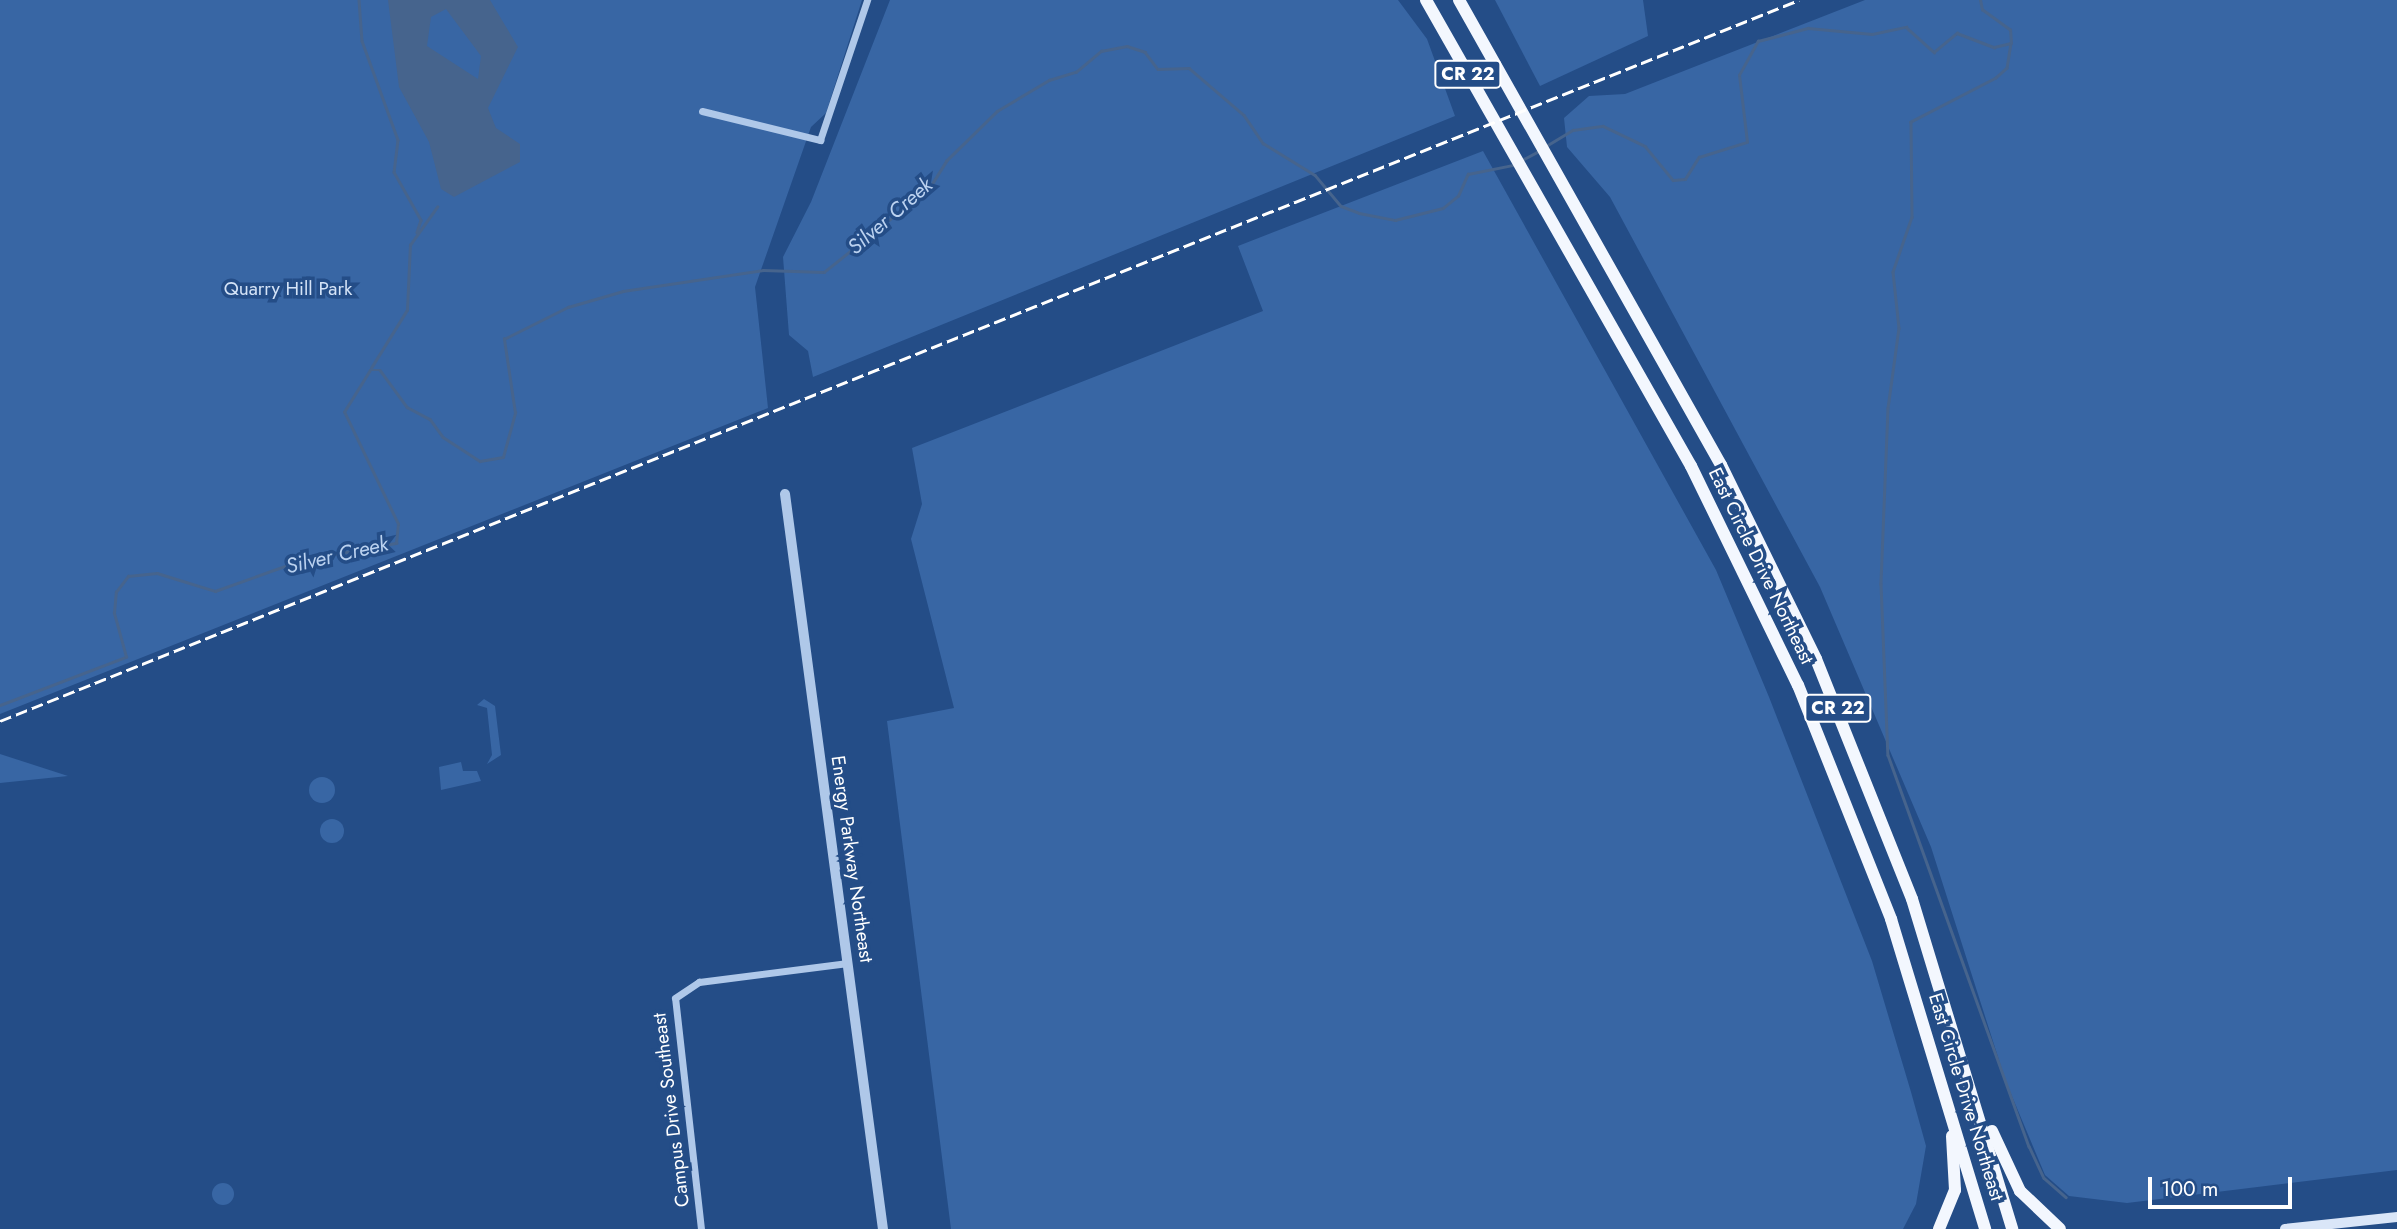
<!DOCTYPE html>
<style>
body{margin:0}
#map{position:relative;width:2397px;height:1229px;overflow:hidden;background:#244d87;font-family:Jost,sans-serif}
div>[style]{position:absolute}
.green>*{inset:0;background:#3866a4}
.round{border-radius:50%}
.water>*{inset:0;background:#46648d}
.stream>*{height:2.5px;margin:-1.25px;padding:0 1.25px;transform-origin:1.25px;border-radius:1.25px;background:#46648d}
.minor>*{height:7px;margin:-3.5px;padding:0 3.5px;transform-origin:3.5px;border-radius:3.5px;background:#afc8e9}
.tertiary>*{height:10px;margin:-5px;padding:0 5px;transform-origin:5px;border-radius:5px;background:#afc8e9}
.secondary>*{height:10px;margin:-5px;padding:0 5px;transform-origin:5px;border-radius:5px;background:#dae6f8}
.primary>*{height:12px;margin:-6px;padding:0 6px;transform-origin:6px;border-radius:6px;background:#f3f7fe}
.rail>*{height:2.5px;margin-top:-1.25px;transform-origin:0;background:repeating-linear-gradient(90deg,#fff 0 12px,transparent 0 17px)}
span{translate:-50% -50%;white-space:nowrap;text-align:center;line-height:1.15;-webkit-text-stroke:7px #244d87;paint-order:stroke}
.shield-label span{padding:2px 5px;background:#244d87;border:2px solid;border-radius:5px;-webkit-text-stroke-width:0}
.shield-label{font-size:18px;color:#fff;font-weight:700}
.park-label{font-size:19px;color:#d4e3f7}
.street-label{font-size:19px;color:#fff}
.water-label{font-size:21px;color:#bbd2f0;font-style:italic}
.scale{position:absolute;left:2148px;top:1177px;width:144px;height:32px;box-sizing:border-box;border:4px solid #fff;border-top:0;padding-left:9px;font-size:21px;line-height:24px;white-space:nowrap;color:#fff;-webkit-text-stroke:5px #244d87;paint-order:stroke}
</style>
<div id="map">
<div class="green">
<div style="clip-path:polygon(0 0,862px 0,826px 113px,811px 127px,755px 287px,768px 408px,0 714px)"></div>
<div style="clip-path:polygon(890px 0,1398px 0,1427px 39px,1455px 116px,813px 377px,808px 351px,789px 335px,783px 257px,811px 202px)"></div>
<div style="clip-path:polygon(1495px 0,1643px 0,1648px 36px,1540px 86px)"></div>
<div style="clip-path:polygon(1865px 0,2397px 0,2397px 1170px,2127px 1203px,2069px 1196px,2045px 1175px,2006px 1082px,1931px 847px,1820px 587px,1610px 197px,1567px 147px,1564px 118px,1589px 96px,1625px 94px)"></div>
<div style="clip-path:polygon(1483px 151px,1716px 570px,1769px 697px,1872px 961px,1911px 1092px,1926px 1146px,1916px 1204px,1903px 1229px,951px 1229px,887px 721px,954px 708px,911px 539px,922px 504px,912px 448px,1263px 311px,1238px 246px)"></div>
<div style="clip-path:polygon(484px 699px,495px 706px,501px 755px,487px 764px,492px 755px,487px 708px,477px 705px)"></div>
<div style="clip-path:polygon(0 754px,68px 776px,0 783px)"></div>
<div style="clip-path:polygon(461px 762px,463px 771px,477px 771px,481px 781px,441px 790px,439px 767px)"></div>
<div class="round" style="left:309px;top:777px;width:26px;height:26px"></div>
<div class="round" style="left:320px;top:819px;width:24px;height:24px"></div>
<div class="round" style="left:212px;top:1183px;width:22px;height:22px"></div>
</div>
<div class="water">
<div style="clip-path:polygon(evenodd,388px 0,490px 0,518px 47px,488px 108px,496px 128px,520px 144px,520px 162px,454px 197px,441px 189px,429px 142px,399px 87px,388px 0,446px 9px,481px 56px,478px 79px,427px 46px,431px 17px,446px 9px)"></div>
</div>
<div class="stream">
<div style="left:359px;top:0;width:41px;rotate:85.8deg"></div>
<div style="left:362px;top:41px;width:105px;rotate:70deg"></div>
<div style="left:398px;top:140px;width:32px;rotate:97deg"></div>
<div style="left:394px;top:172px;width:55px;rotate:60.6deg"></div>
<div style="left:421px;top:220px;width:13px;rotate:108deg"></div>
<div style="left:2011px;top:43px;width:25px;rotate:99deg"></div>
<div style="left:2007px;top:68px;width:15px;rotate:138deg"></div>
<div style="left:1996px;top:78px;width:96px;rotate:152.6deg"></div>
<div style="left:1911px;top:122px;width:95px;rotate:89.4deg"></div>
<div style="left:1912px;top:217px;width:58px;rotate:109.1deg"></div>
<div style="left:1893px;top:272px;width:56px;rotate:83.9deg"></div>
<div style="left:1899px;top:328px;width:81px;rotate:97.8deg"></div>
<div style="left:1888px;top:408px;width:176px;rotate:92.3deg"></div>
<div style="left:1881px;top:584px;width:171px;rotate:87.7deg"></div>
<div style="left:1888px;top:755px;width:416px;rotate:70.2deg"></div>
<div style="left:2029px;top:1146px;width:35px;rotate:65deg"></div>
<div style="left:2044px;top:1178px;width:29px;rotate:41deg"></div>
<div style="left:1546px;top:146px;width:31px;rotate:-31deg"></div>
<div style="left:1573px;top:130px;width:30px;rotate:-8deg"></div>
<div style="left:1603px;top:126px;width:47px;rotate:25.5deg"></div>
<div style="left:1645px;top:146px;width:44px;rotate:50.5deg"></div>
<div style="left:1673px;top:180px;width:12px;rotate:-5deg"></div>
<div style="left:1685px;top:179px;width:26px;rotate:-58deg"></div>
<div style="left:1699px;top:157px;width:50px;rotate:-17.4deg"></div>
<div style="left:1747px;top:142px;width:67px;rotate:-96.8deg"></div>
<div style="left:1739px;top:75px;width:39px;rotate:-61deg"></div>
<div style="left:1758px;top:41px;width:52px;rotate:-14.6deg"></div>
<div style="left:1808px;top:28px;width:64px;rotate:5.4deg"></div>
<div style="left:1872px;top:34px;width:35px;rotate:-12deg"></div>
<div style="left:1906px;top:27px;width:38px;rotate:42deg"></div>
<div style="left:1934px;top:52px;width:30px;rotate:-40deg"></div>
<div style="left:1957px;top:33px;width:40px;rotate:21deg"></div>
<div style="left:1994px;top:47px;width:17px;rotate:-13deg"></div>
<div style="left:2011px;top:43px;width:13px;rotate:-94deg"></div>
<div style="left:2010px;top:30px;width:34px;rotate:-144deg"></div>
<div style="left:1982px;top:10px;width:10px;rotate:-101deg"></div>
<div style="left:1522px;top:160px;width:21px;rotate:-28deg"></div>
<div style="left:371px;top:368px;width:68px;rotate:-58.2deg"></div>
<div style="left:407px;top:310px;width:65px;rotate:-87.4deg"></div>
<div style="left:410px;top:245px;width:47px;rotate:-54.6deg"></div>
<div style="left:0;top:705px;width:135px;rotate:-20.9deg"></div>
<div style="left:126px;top:657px;width:46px;rotate:-105.3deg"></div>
<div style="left:114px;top:613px;width:21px;rotate:-85deg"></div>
<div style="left:116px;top:592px;width:20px;rotate:-53deg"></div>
<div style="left:128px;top:576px;width:29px;rotate:-6deg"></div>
<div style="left:157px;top:573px;width:61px;rotate:17.2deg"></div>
<div style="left:215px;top:591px;width:92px;rotate:-19.6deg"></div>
<div style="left:302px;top:560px;width:96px;rotate:-10.3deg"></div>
<div style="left:396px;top:543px;width:19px;rotate:-84deg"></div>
<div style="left:398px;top:524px;width:124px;rotate:-115.7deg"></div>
<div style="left:344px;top:412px;width:49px;rotate:-58.2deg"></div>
<div style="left:370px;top:370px;width:10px"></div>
<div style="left:380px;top:370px;width:46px;rotate:53.9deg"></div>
<div style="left:407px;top:407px;width:26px;rotate:28deg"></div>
<div style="left:430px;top:419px;width:22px;rotate:54deg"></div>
<div style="left:443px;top:437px;width:44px;rotate:33deg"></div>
<div style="left:480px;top:461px;width:23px;rotate:-10deg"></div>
<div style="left:503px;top:457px;width:46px;rotate:-74.7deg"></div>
<div style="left:515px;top:413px;width:75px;rotate:-98.5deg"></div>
<div style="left:504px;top:339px;width:72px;rotate:-26.6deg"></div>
<div style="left:568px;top:307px;width:57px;rotate:-16.2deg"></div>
<div style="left:623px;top:291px;width:142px;rotate:-8.5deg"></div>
<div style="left:763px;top:270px;width:61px;rotate:1.9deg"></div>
<div style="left:824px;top:272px;width:136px;rotate:-38.7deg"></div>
<div style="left:930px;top:187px;width:31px;rotate:-58deg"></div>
<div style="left:946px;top:161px;width:71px;rotate:-44.4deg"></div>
<div style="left:997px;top:111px;width:61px;rotate:-30.8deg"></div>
<div style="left:1049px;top:80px;width:28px;rotate:-17deg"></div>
<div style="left:1076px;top:72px;width:33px;rotate:-40deg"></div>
<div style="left:1101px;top:51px;width:26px;rotate:-11deg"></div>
<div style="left:1127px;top:46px;width:19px;rotate:18deg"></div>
<div style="left:1145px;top:52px;width:21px;rotate:53deg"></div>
<div style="left:1158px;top:69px;width:31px;rotate:-2deg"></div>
<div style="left:1189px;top:68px;width:72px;rotate:40.5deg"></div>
<div style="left:1244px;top:115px;width:34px;rotate:56deg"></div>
<div style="left:1263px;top:143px;width:61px;rotate:31.6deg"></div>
<div style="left:1315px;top:175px;width:40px;rotate:50deg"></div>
<div style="left:1341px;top:206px;width:19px;rotate:21deg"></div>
<div style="left:1359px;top:213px;width:37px;rotate:11deg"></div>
<div style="left:1395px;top:220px;width:49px;rotate:-14deg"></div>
<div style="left:1443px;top:208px;width:19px;rotate:-39deg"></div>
<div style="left:1458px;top:196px;width:24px;rotate:-66deg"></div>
<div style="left:1468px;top:174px;width:46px;rotate:-11.3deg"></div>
</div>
<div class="minor">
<div style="left:702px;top:111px;width:122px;rotate:13.8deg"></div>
<div style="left:820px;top:140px;width:148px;rotate:-71.4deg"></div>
<div style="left:701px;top:1229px;width:232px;rotate:-96.4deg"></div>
<div style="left:675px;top:998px;width:29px;rotate:-34deg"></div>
<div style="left:699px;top:982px;width:150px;rotate:-7.3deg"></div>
</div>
<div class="tertiary">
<div style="left:785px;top:494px;width:742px;rotate:82.41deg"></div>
</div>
<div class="secondary">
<div style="left:2285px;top:1229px;width:113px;rotate:-6.1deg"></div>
</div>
<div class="primary">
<div style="left:1426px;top:0;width:536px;rotate:60.37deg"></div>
<div style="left:1691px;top:466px;width:244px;rotate:64deg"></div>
<div style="left:1798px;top:685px;width:252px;rotate:68.3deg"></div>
<div style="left:1891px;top:919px;width:324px;rotate:73.1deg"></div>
<div style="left:1459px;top:0;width:534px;rotate:60.6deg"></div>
<div style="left:1721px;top:465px;width:216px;rotate:63.9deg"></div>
<div style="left:1816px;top:659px;width:258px;rotate:68.2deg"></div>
<div style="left:1912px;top:899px;width:345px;rotate:73.1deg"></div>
<div style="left:1992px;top:1131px;width:66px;rotate:65deg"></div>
<div style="left:2020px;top:1191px;width:55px;rotate:43.5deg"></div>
<div style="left:1939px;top:1229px;width:42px;rotate:-67.7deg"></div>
<div style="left:1955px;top:1190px;width:54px;rotate:-93.2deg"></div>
</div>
<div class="rail">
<div style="left:0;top:721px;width:1938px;rotate:-21.84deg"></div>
</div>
<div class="shield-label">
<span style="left:1468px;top:74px">CR 22</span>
<span style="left:1838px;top:708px">CR 22</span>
</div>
<div class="park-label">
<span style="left:288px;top:289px">Quarry Hill Park</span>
</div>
<div class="street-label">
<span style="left:1761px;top:566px;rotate:64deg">East Circle Drive Northeast</span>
<span style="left:852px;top:859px;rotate:82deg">Energy Parkway Northeast</span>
<span style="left:1966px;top:1097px;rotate:73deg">East Circle Drive Northeast</span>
<span style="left:671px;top:1110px;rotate:-97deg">Campus Drive Southeast</span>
</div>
<div class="water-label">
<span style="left:890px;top:216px;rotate:-41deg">Silver Creek</span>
<span style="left:337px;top:555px;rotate:-13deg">Silver Creek</span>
</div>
<div class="scale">100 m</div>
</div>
